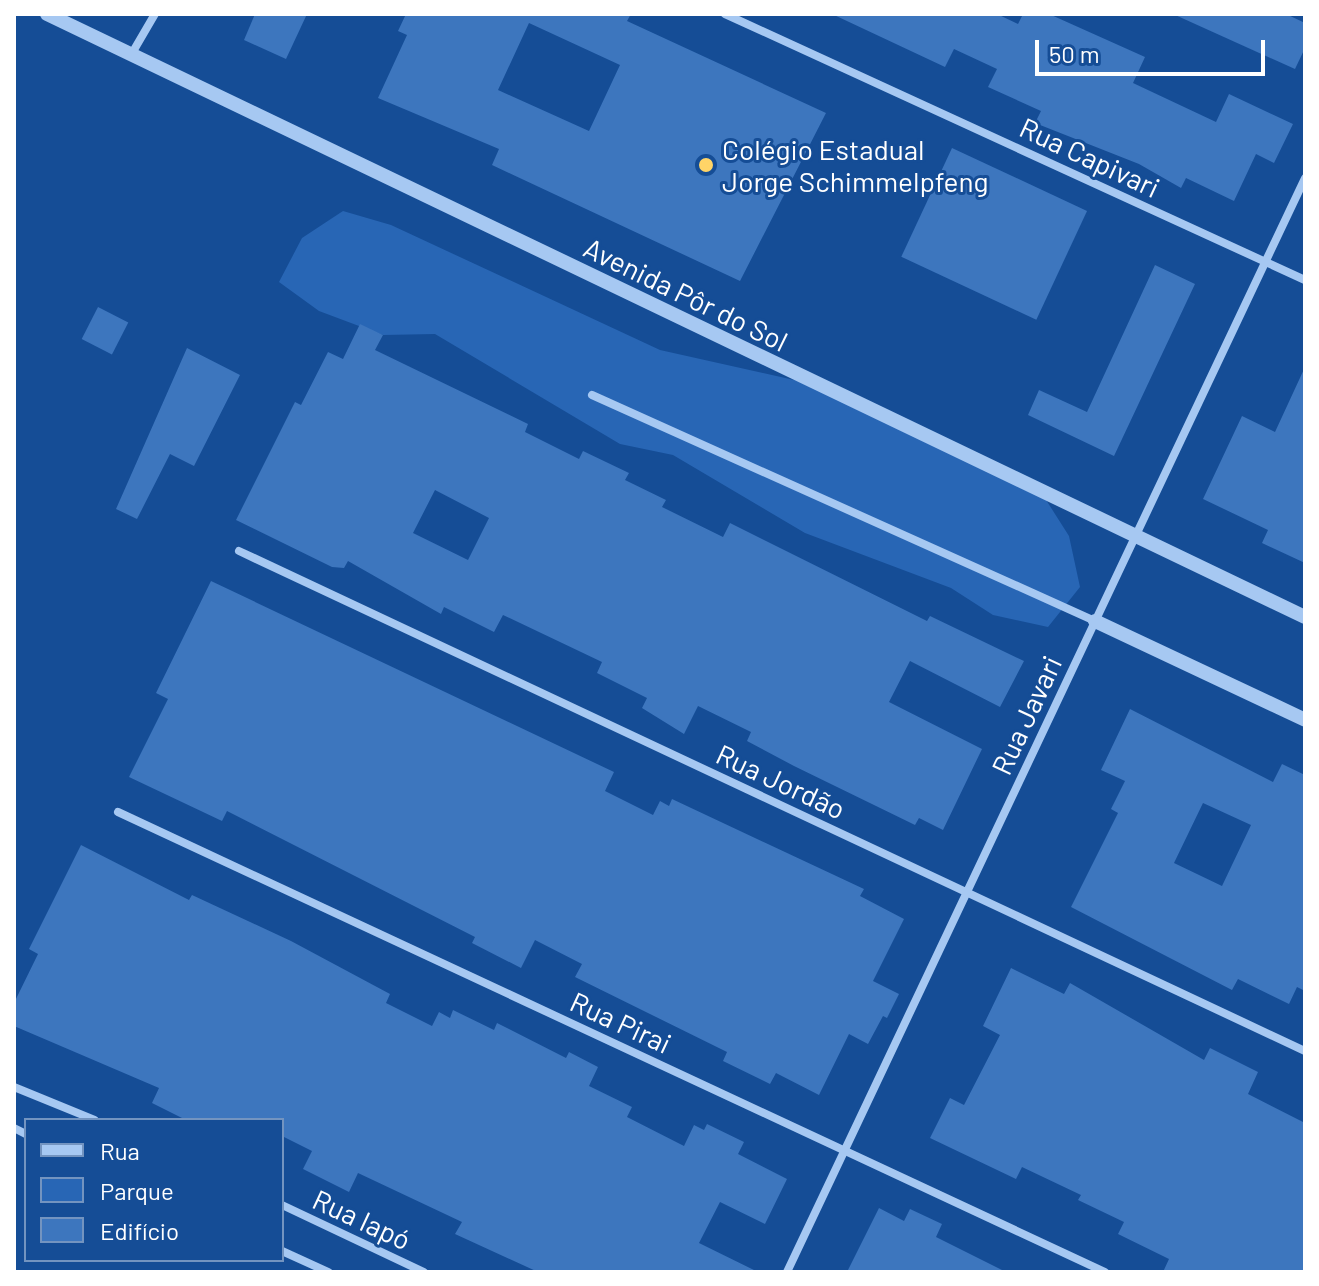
<!DOCTYPE html>
<meta charset="utf-8">
<style>
body{margin:0}
#map{position:relative;width:1319px;height:1286px;overflow:hidden;background:#154d96;font-family:Barlow,sans-serif}
div>[style]{position:absolute}
.green>*{inset:0;background:#2866b5}
.building>*{inset:0;background:#3d76be;transform-origin:0 0}
.minor>*{height:8px;margin:-4px;padding:0 4px;transform-origin:4px;border-radius:4px;background:#a6c8f2}
.tertiary>*{height:14px;margin:-7px;padding:0 7px;transform-origin:7px;border-radius:7px;background:#a6c8f2}
.dots>*{width:22px;height:22px;translate:-50% -50%;box-sizing:border-box;border:4px solid #154d96;border-radius:50%}
span{translate:-50% -50%;white-space:nowrap;text-align:center;line-height:1.15;-webkit-text-stroke:6px #154d96;paint-order:stroke}
.poi-label{font-size:28px;color:#fff}
.left{translate:0 -50%;text-align:left}
.street-label{font-size:28px;color:#fff}
.frame{position:absolute;inset:0;border:16px solid #fff;pointer-events:none}
.legend{position:absolute;left:24px;top:1118px;width:260px;height:144px;box-sizing:border-box;background:#154d96;border:2px solid #7394c0;margin:0;padding:10px 14px;list-style:none;font-size:24px;color:#fff}
.legend li{display:flex;align-items:center;gap:16px;height:40px}
.legend b{width:40px;border:2px solid #7394c0}
.scale{position:absolute;left:1035px;top:40px;width:230px;height:36px;box-sizing:border-box;border:4px solid #fff;border-top:0;padding-left:10px;font-size:24px;line-height:28px;white-space:nowrap;color:#fff;-webkit-text-stroke:6px #154d96;paint-order:stroke}
</style>
<div id="map">
<div class="green">
<div style="clip-path:polygon(343px 211px,391px 225px,660px 350px,812px 384px,1041px 492px,1069px 536px,1080px 587px,1048px 627px,993px 615px,951px 588px,805px 533px,673px 455px,620px 444px,435px 334px,383px 335px,319px 311px,279px 282px,302px 238px)"></div>
</div>
<div class="building">
<div style="clip-path:polygon(255px 14px,307px 14px,286px 59px,244px 40px)"></div>
<div style="clip-path:polygon(evenodd,406px 14px,631px 14px,627px 21px,826px 113px,740px 281px,492px 165px,499px 149px,378px 98px,407px 35px,398px 31px,406px 14px,529px 23px,620px 65px,589px 131px,498px 90px,529px 23px)"></div>
<div style="clip-path:polygon(832px 14px,997px 14px,1018px 24px,1023px 14px,1049px 14px,1145px 57px,1133px 83px,1216px 122px,1229px 94px,1293px 124px,1274px 163px,1256px 154px,1234px 201px,1186px 178px,1181px 188px,1139px 164px,1035px 123px,1041px 111px,988px 87px,997px 69px,954px 49px,945px 67px)"></div>
<div style="clip-path:polygon(1173px 14px,1286px 14px,1305px 23px,1305px 48px,1295px 69px)"></div>
<div style="left:952px;top:148px;width:149px;height:120px;rotate:25deg"></div>
<div style="clip-path:polygon(1155px 265px,1195px 284px,1114px 456px,1028px 415px,1039px 390px,1087px 412px)"></div>
<div style="left:98px;top:307px;width:34px;height:36px;rotate:27deg"></div>
<div style="clip-path:polygon(evenodd,360px 324px,383px 335px,375px 350px,528px 424px,525px 432px,579px 459px,583px 451px,629px 473px,625px 480px,666px 500px,662px 507px,723px 537px,730px 523px,927px 621px,930px 616px,1024px 661px,1000px 707px,910px 661px,889px 702px,982px 749px,943px 830px,919px 818px,915px 825px,794px 766px,747px 741px,751px 732px,698px 706px,684px 734px,642px 708px,647px 698px,597px 673px,602px 662px,503px 615px,494px 632px,444px 607px,441px 614px,348px 561px,344px 568px,332px 567px,236px 520px,295px 402px,301px 405px,328px 352px,343px 359px,360px 324px,435px 490px,489px 518px,468px 560px,413px 533px,435px 490px)"></div>
<div style="clip-path:polygon(187px 348px,240px 375px,194px 466px,170px 454px,137px 519px,116px 509px)"></div>
<div style="clip-path:polygon(1305px 367px,1305px 563px,1262px 543px,1268px 530px,1203px 499px,1242px 416px,1275px 432px)"></div>
<div style="clip-path:polygon(211px 581px,614px 772px,605px 791px,653px 815px,660px 801px,669px 806px,672px 799px,864px 889px,860px 896px,904px 919px,873px 981px,899px 994px,887px 1018px,883px 1016px,868px 1044px,849px 1034px,819px 1095px,776px 1073px,770px 1084px,723px 1061px,727px 1052px,575px 977px,582px 964px,535px 940px,521px 968px,472px 943px,475px 937px,227px 811px,222px 821px,129px 777px,168px 699px,156px 693px)"></div>
<div style="clip-path:polygon(evenodd,1130px 709px,1273px 782px,1282px 764px,1305px 775px,1305px 991px,1297px 987px,1289px 1004px,1238px 979px,1232px 990px,1071px 907px,1118px 813px,1111px 809px,1125px 781px,1101px 770px,1130px 709px,1203px 803px,1251px 825px,1222px 886px,1174px 863px,1203px 803px)"></div>
<div style="clip-path:polygon(81px 845px,189px 900px,192px 895px,291px 941px,390px 994px,386px 1003px,432px 1026px,439px 1012px,450px 1018px,453px 1010px,494px 1030px,497px 1023px,566px 1058px,569px 1052px,598px 1067px,589px 1086px,632px 1107px,627px 1117px,684px 1146px,694px 1125px,704px 1130px,707px 1124px,744px 1142px,738px 1154px,787px 1179px,765px 1224px,720px 1202px,699px 1243px,758px 1272px,538px 1272px,455px 1234px,462px 1222px,358px 1173px,349px 1192px,303px 1169px,312px 1151px,282px 1136px,282px 1120px,186px 1120px,152px 1103px,159px 1088px,14px 1026px,14px 1003px,38px 954px,29px 949px)"></div>
<div style="clip-path:polygon(1011px 968px,1064px 994px,1070px 983px,1204px 1060px,1210px 1048px,1258px 1072px,1248px 1094px,1305px 1123px,1305px 1272px,1163px 1272px,1169px 1259px,1118px 1234px,1124px 1222px,1078px 1200px,1081px 1195px,1022px 1167px,1016px 1179px,930px 1138px,950px 1098px,964px 1105px,1000px 1035px,983px 1026px)"></div>
<div style="clip-path:polygon(879px 1208px,904px 1221px,910px 1209px,942px 1224px,936px 1237px,1006px 1272px,847px 1272px)"></div>
</div>
<div class="minor">
<div style="left:725px;top:14px;width:638px;rotate:24.64deg"></div>
<div style="left:131px;top:55px;width:48px;rotate:-59.7deg"></div>
<div style="left:592px;top:395px;width:551px;rotate:24.19deg"></div>
<div style="left:239px;top:551px;width:1177px;rotate:25.13deg"></div>
<div style="left:118px;top:812px;width:1089px;rotate:24.99deg"></div>
<div style="left:14px;top:1087px;width:87px;rotate:22.2deg"></div>
<div style="left:14px;top:1128px;width:13px;rotate:27deg"></div>
<div style="left:282px;top:1205px;width:157px;rotate:25.3deg"></div>
<div style="left:282px;top:1251px;width:51px;rotate:24.5deg"></div>
<div style="left:787px;top:1272px;width:1210px;rotate:-64.66deg"></div>
</div>
<div class="tertiary">
<div style="left:47px;top:14px;width:1395px;rotate:25.61deg"></div>
<div style="left:1095px;top:621px;width:232px;rotate:25.2deg"></div>
</div>
<div class="dots">
<div style="left:706px;top:165px;background:#ffd467"></div>
</div>
<div class="poi-label">
<span class="left" style="left:722px;top:165px">Colégio Estadual<br>Jorge Schimmelpfeng</span>
</div>
<div class="street-label">
<span style="left:1090px;top:157px;rotate:25deg">Rua Capivari</span>
<span style="left:686px;top:294px;rotate:26deg">Avenida Pôr do Sol</span>
<span style="left:1026px;top:715px;rotate:-65deg">Rua Javari</span>
<span style="left:781px;top:781px;rotate:25deg">Rua Jordão</span>
<span style="left:621px;top:1022px;rotate:25deg">Rua Pirai</span>
<span style="left:362px;top:1219px;rotate:25deg">Rua Iapó</span>
</div>
<div class="frame"></div>
<ul class="legend">
<li><b style="height:10px;background:#a6c8f2"></b>Rua</li>
<li><b style="height:22px;background:#2866b5"></b>Parque</li>
<li><b style="height:22px;background:#3d76be"></b>Edifício</li>
</ul>
<div class="scale">50 m</div>
</div>
